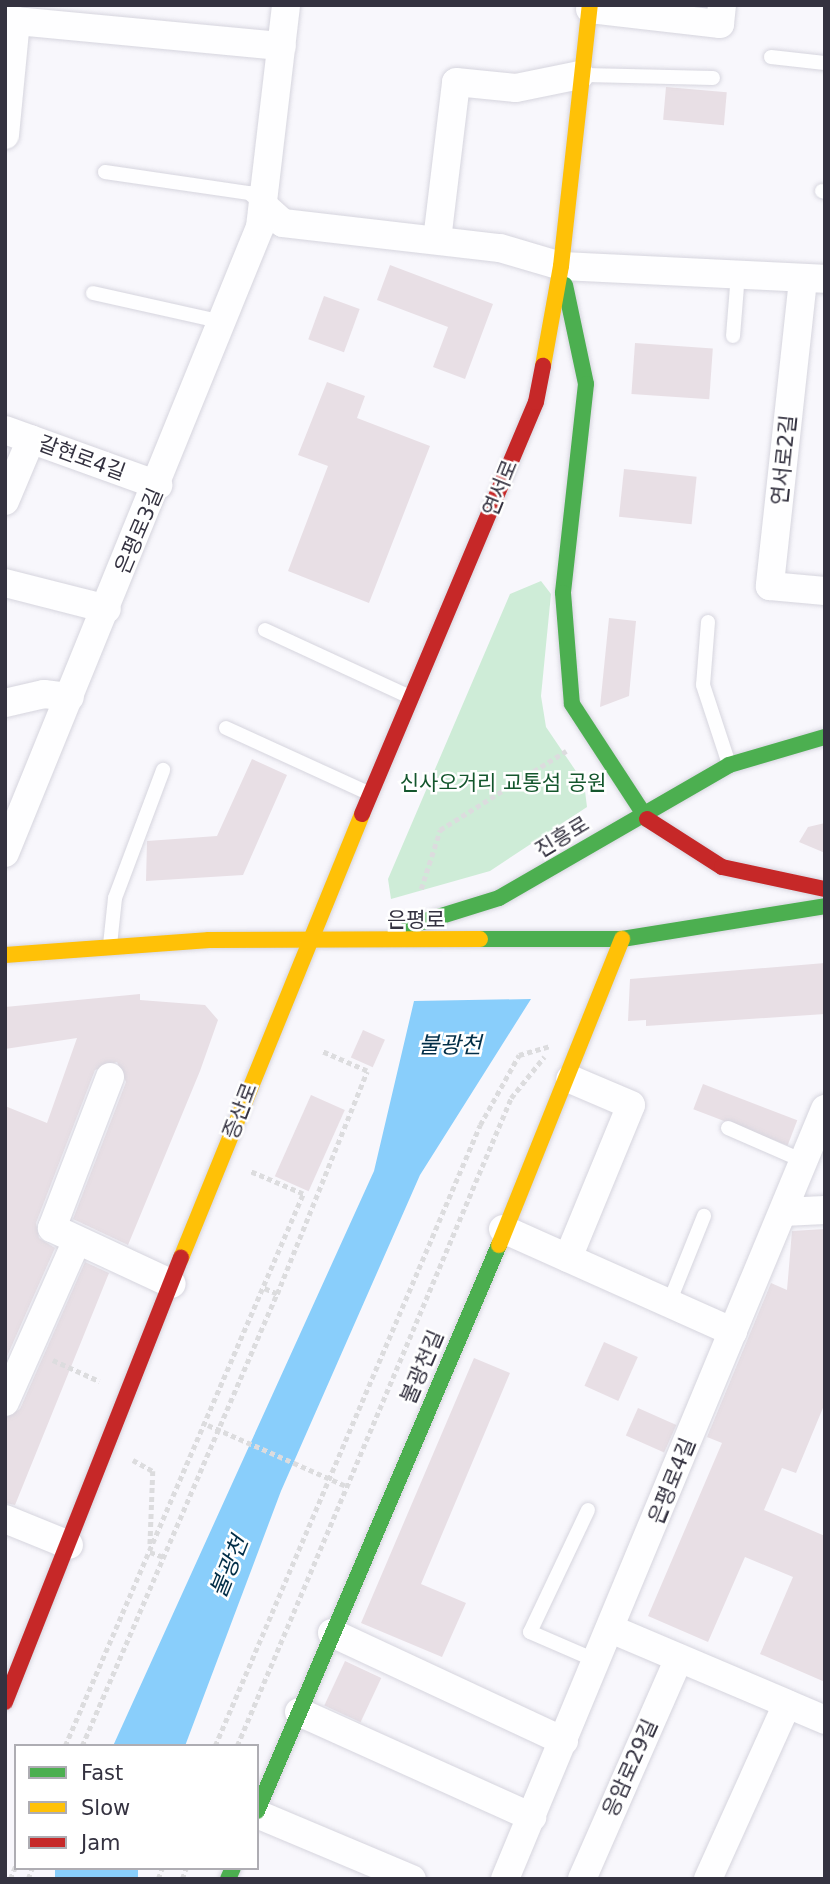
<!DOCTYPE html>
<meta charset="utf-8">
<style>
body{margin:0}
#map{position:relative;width:830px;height:1884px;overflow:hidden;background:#f8f7fc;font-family:"DejaVu Sans","Noto Sans KR",sans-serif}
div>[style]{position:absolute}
.green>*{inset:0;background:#ceecd7}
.water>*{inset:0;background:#89cefb;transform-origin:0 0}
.building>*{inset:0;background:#e8dfe5;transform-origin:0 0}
.path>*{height:4.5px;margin-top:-2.25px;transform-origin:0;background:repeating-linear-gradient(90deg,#dcdcde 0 5px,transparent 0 8.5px)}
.roads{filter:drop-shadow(0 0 2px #d6d5de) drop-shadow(0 0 2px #d6d5de)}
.lane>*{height:14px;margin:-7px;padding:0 7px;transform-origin:7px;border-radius:7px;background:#fefeff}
.street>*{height:28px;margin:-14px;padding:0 14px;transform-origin:14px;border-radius:14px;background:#fefeff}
.fast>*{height:16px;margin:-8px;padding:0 8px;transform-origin:8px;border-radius:8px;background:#4caf50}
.slow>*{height:16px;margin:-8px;padding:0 8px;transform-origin:8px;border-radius:8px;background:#ffc107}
.jam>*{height:16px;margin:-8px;padding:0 8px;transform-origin:8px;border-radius:8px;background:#c62828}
span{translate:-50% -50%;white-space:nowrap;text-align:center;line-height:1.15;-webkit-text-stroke:5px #fff;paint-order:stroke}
.street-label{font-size:21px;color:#343240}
.park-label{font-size:21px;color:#14562d}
.water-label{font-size:23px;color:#022e47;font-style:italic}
.frame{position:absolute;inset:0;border:7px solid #343240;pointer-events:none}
.legend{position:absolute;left:14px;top:1744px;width:245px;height:126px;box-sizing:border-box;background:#fff;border:2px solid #aeadb3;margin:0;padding:9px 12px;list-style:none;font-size:21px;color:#343240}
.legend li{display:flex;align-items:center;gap:14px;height:35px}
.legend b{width:35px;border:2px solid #aeadb3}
</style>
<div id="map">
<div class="green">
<div style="clip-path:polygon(541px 581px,551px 594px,541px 696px,546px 727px,584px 783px,587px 807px,490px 871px,391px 899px,388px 879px,510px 594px)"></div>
</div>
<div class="water">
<div style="clip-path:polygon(531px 999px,420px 1175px,281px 1491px,185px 1746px,113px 1746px,374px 1171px,414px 1001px)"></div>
<div style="left:55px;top:1868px;width:83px;height:12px"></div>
</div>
<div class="building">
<div style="left:666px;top:87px;width:61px;height:33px;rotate:5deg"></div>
<div style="clip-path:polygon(390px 265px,493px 304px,465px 379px,433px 367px,448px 327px,377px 300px)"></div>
<div style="left:324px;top:296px;width:38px;height:46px;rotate:20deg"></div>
<div style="left:635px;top:343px;width:78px;height:51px;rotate:4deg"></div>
<div style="clip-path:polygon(327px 382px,365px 396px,357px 418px,430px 446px,369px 603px,288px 571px,328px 466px,298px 455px)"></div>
<div style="left:624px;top:469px;width:73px;height:48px;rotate:6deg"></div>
<div style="clip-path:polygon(609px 618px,636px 621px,629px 696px,600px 707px)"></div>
<div style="clip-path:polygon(252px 759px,287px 775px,243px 875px,146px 881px,147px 841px,217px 836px)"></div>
<div style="clip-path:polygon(825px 823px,825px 853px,799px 842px,808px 827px)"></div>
<div style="clip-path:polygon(825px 963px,825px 1014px,646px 1026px,646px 1020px,628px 1021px,630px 979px)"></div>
<div style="clip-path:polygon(140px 994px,140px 1000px,205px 1005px,218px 1020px,200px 1071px,128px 1245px,73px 1219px,126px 1082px,117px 1062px,95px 1070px,36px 1223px,39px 1238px,55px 1248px,5px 1361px,5px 1106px,47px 1123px,77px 1038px,5px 1049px,5px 1007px)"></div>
<div style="left:363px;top:1030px;width:24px;height:30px;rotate:24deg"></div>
<div style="left:703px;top:1084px;width:101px;height:27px;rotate:21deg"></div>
<div style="left:311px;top:1095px;width:37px;height:89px;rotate:24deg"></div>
<div style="clip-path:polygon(825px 1229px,825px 1403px,796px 1473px,782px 1468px,764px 1510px,825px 1536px,825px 1682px,760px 1654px,793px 1577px,745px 1557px,708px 1642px,648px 1616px,722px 1443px,707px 1437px,771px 1283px,787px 1290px,792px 1231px)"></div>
<div style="clip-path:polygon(85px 1262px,109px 1273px,15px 1505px,5px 1503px,5px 1418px,20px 1409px)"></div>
<div style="left:604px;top:1342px;width:37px;height:48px;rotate:24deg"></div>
<div style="clip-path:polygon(474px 1358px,510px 1373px,421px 1584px,466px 1603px,442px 1657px,361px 1623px)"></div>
<div style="left:638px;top:1408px;width:42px;height:30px;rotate:24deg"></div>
<div style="left:345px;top:1661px;width:40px;height:49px;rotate:25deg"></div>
</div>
<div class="path">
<div style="left:421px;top:889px;width:62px;rotate:-72.1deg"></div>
<div style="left:440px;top:830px;width:149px;rotate:-32.1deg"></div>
<div style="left:277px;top:1294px;width:240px;rotate:-68deg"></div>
<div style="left:367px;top:1071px;width:50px;rotate:-156.5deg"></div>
<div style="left:53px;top:1360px;width:51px;rotate:24.5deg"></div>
<div style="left:208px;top:1425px;width:151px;rotate:23.8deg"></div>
<div style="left:133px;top:1460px;width:23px;rotate:29deg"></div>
<div style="left:153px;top:1471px;width:77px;rotate:92.2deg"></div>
<div style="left:150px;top:1552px;width:15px;rotate:20deg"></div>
<div style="left:65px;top:1746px;width:601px;rotate:-66.68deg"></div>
<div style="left:303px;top:1194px;width:59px;rotate:-156.9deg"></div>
<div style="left:82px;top:1746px;width:492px;rotate:-66.7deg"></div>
<div style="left:277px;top:1294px;width:15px;rotate:-157deg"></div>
<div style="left:215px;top:1746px;width:675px;rotate:-66.89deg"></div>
<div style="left:480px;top:1125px;width:80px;rotate:-60.9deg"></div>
<div style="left:519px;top:1055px;width:32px;rotate:-16deg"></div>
<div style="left:237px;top:1746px;width:704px;rotate:-67.08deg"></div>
<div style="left:511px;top:1098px;width:53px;rotate:-51.2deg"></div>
<div style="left:10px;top:1879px;width:15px;rotate:-67deg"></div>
<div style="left:28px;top:1879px;width:12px;rotate:-70deg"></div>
<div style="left:158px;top:1879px;width:12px;rotate:-70deg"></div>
<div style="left:182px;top:1879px;width:12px;rotate:-70deg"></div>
</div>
<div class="roads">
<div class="lane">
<div style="left:771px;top:57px;width:54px;rotate:6.3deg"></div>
<div style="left:585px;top:75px;width:128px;rotate:1.3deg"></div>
<div style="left:105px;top:172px;width:146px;rotate:8.3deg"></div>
<div style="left:249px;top:193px;width:18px;rotate:41deg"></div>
<div style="left:822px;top:191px;width:3px;rotate:18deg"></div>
<div style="left:93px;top:293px;width:133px;rotate:12.6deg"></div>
<div style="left:733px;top:336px;width:62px;rotate:-85.4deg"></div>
<div style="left:708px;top:622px;width:63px;rotate:94.5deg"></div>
<div style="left:703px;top:685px;width:83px;rotate:71.8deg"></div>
<div style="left:265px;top:630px;width:160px;rotate:24.8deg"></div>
<div style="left:226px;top:728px;width:156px;rotate:24.6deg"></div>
<div style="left:110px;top:945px;width:47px;rotate:-83.9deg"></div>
<div style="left:115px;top:898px;width:137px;rotate:-69.4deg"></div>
<div style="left:728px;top:1128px;width:82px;rotate:23.7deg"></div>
<div style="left:669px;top:1303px;width:94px;rotate:-68.1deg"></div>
<div style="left:588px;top:1510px;width:135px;rotate:115.4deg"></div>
<div style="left:530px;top:1632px;width:73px;rotate:23.4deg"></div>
</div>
<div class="street">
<div style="left:590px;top:9px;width:131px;rotate:6.6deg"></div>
<div style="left:720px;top:24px;width:19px;rotate:-84deg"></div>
<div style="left:5px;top:20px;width:278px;rotate:5.4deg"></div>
<div style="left:5px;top:135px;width:115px;rotate:-84.5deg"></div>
<div style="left:264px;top:206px;width:25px;rotate:42deg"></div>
<div style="left:283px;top:223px;width:218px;rotate:6.6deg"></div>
<div style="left:500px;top:248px;width:64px;rotate:16.4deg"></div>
<div style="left:561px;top:266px;width:264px;rotate:2.8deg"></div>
<div style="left:437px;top:240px;width:159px;rotate:-83.1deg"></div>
<div style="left:456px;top:82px;width:60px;rotate:5.7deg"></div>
<div style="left:516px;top:88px;width:65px;rotate:-11.5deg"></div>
<div style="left:803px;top:280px;width:308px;rotate:96.2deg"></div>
<div style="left:770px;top:586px;width:55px;rotate:5.2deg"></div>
<div style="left:5px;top:430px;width:163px;rotate:19.8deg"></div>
<div style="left:5px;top:501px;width:67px;rotate:-67.2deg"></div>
<div style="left:5px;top:583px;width:105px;rotate:14.3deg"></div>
<div style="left:5px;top:703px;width:40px;rotate:-13deg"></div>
<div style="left:44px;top:694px;width:26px;rotate:7deg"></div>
<div style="left:5px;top:853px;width:676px;rotate:-67.84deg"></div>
<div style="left:260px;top:227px;width:224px;rotate:-83.3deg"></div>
<div style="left:110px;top:1077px;width:162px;rotate:111deg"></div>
<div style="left:52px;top:1228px;width:132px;rotate:25deg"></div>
<div style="left:783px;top:1212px;width:42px;rotate:-2.7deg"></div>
<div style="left:503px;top:1229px;width:252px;rotate:24.1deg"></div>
<div style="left:568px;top:1258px;width:165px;rotate:-67.6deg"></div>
<div style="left:631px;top:1105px;width:66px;rotate:-156.9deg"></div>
<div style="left:5px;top:1402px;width:177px;rotate:-66deg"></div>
<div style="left:5px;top:1519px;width:69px;rotate:22.1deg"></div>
<div style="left:611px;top:1629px;width:233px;rotate:23deg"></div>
<div style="left:332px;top:1633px;width:256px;rotate:25deg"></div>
<div style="left:299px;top:1712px;width:256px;rotate:24.3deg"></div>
<div style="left:257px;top:1814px;width:168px;rotate:22.8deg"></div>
<div style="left:505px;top:1879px;width:834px;rotate:-67.43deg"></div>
<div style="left:582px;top:1879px;width:241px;rotate:-66.3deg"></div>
<div style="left:708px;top:1879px;width:192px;rotate:-65.7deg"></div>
</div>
<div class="fast">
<div style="left:565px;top:285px;width:101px;rotate:78deg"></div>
<div style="left:586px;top:384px;width:210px;rotate:96.3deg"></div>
<div style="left:563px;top:593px;width:111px;rotate:85.4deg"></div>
<div style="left:572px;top:704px;width:137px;rotate:56.9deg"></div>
<div style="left:409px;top:926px;width:94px;rotate:-17.3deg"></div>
<div style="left:499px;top:898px;width:266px;rotate:-30deg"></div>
<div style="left:729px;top:765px;width:100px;rotate:-16.3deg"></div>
<div style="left:480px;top:939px;width:142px"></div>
<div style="left:622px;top:939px;width:206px;rotate:-9.2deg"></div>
<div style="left:257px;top:1811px;width:616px;rotate:-66.85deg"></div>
<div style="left:228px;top:1879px;width:12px;rotate:-66deg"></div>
</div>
<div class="slow">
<div style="left:543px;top:366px;width:102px;rotate:-79.8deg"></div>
<div style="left:561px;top:266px;width:263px;rotate:-83.7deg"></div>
<div style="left:5px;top:955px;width:205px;rotate:-4.2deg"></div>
<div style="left:209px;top:940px;width:271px;rotate:-0.2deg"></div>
<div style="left:499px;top:1245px;width:330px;rotate:-68.1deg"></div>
<div style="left:181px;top:1258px;width:479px;rotate:-67.8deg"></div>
</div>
<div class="jam">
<div style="left:362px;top:814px;width:447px;rotate:-67.1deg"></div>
<div style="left:536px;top:402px;width:37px;rotate:-79deg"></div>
<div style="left:647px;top:819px;width:89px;rotate:32.6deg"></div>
<div style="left:722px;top:867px;width:105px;rotate:12.1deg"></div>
<div style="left:5px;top:1702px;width:478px;rotate:-68.4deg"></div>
</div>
</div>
<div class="street-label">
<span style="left:82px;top:458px;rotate:20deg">갈현로4길</span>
<span style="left:784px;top:460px;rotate:-84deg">연서로2길</span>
<span style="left:500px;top:488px;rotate:-68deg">연서로</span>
<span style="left:139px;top:531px;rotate:-67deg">은평로3길</span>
<span style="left:562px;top:837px;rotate:-31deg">진흥로</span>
<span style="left:416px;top:920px">은평로</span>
<span style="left:240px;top:1111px;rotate:-69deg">증산로</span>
<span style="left:422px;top:1367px;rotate:-67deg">불광천길</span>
<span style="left:672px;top:1481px;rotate:-68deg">은평로4길</span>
<span style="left:630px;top:1768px;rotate:-66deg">응암로29길</span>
</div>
<div class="park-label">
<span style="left:503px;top:783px">신사오거리 교통섬 공원</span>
</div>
<div class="water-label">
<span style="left:450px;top:1045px">불광천</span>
<span style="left:229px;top:1567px;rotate:-68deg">불광천</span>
</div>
<div class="frame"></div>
<ul class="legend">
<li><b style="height:9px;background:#4caf50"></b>Fast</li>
<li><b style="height:9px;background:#ffc107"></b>Slow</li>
<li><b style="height:9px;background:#c62828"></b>Jam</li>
</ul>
</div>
